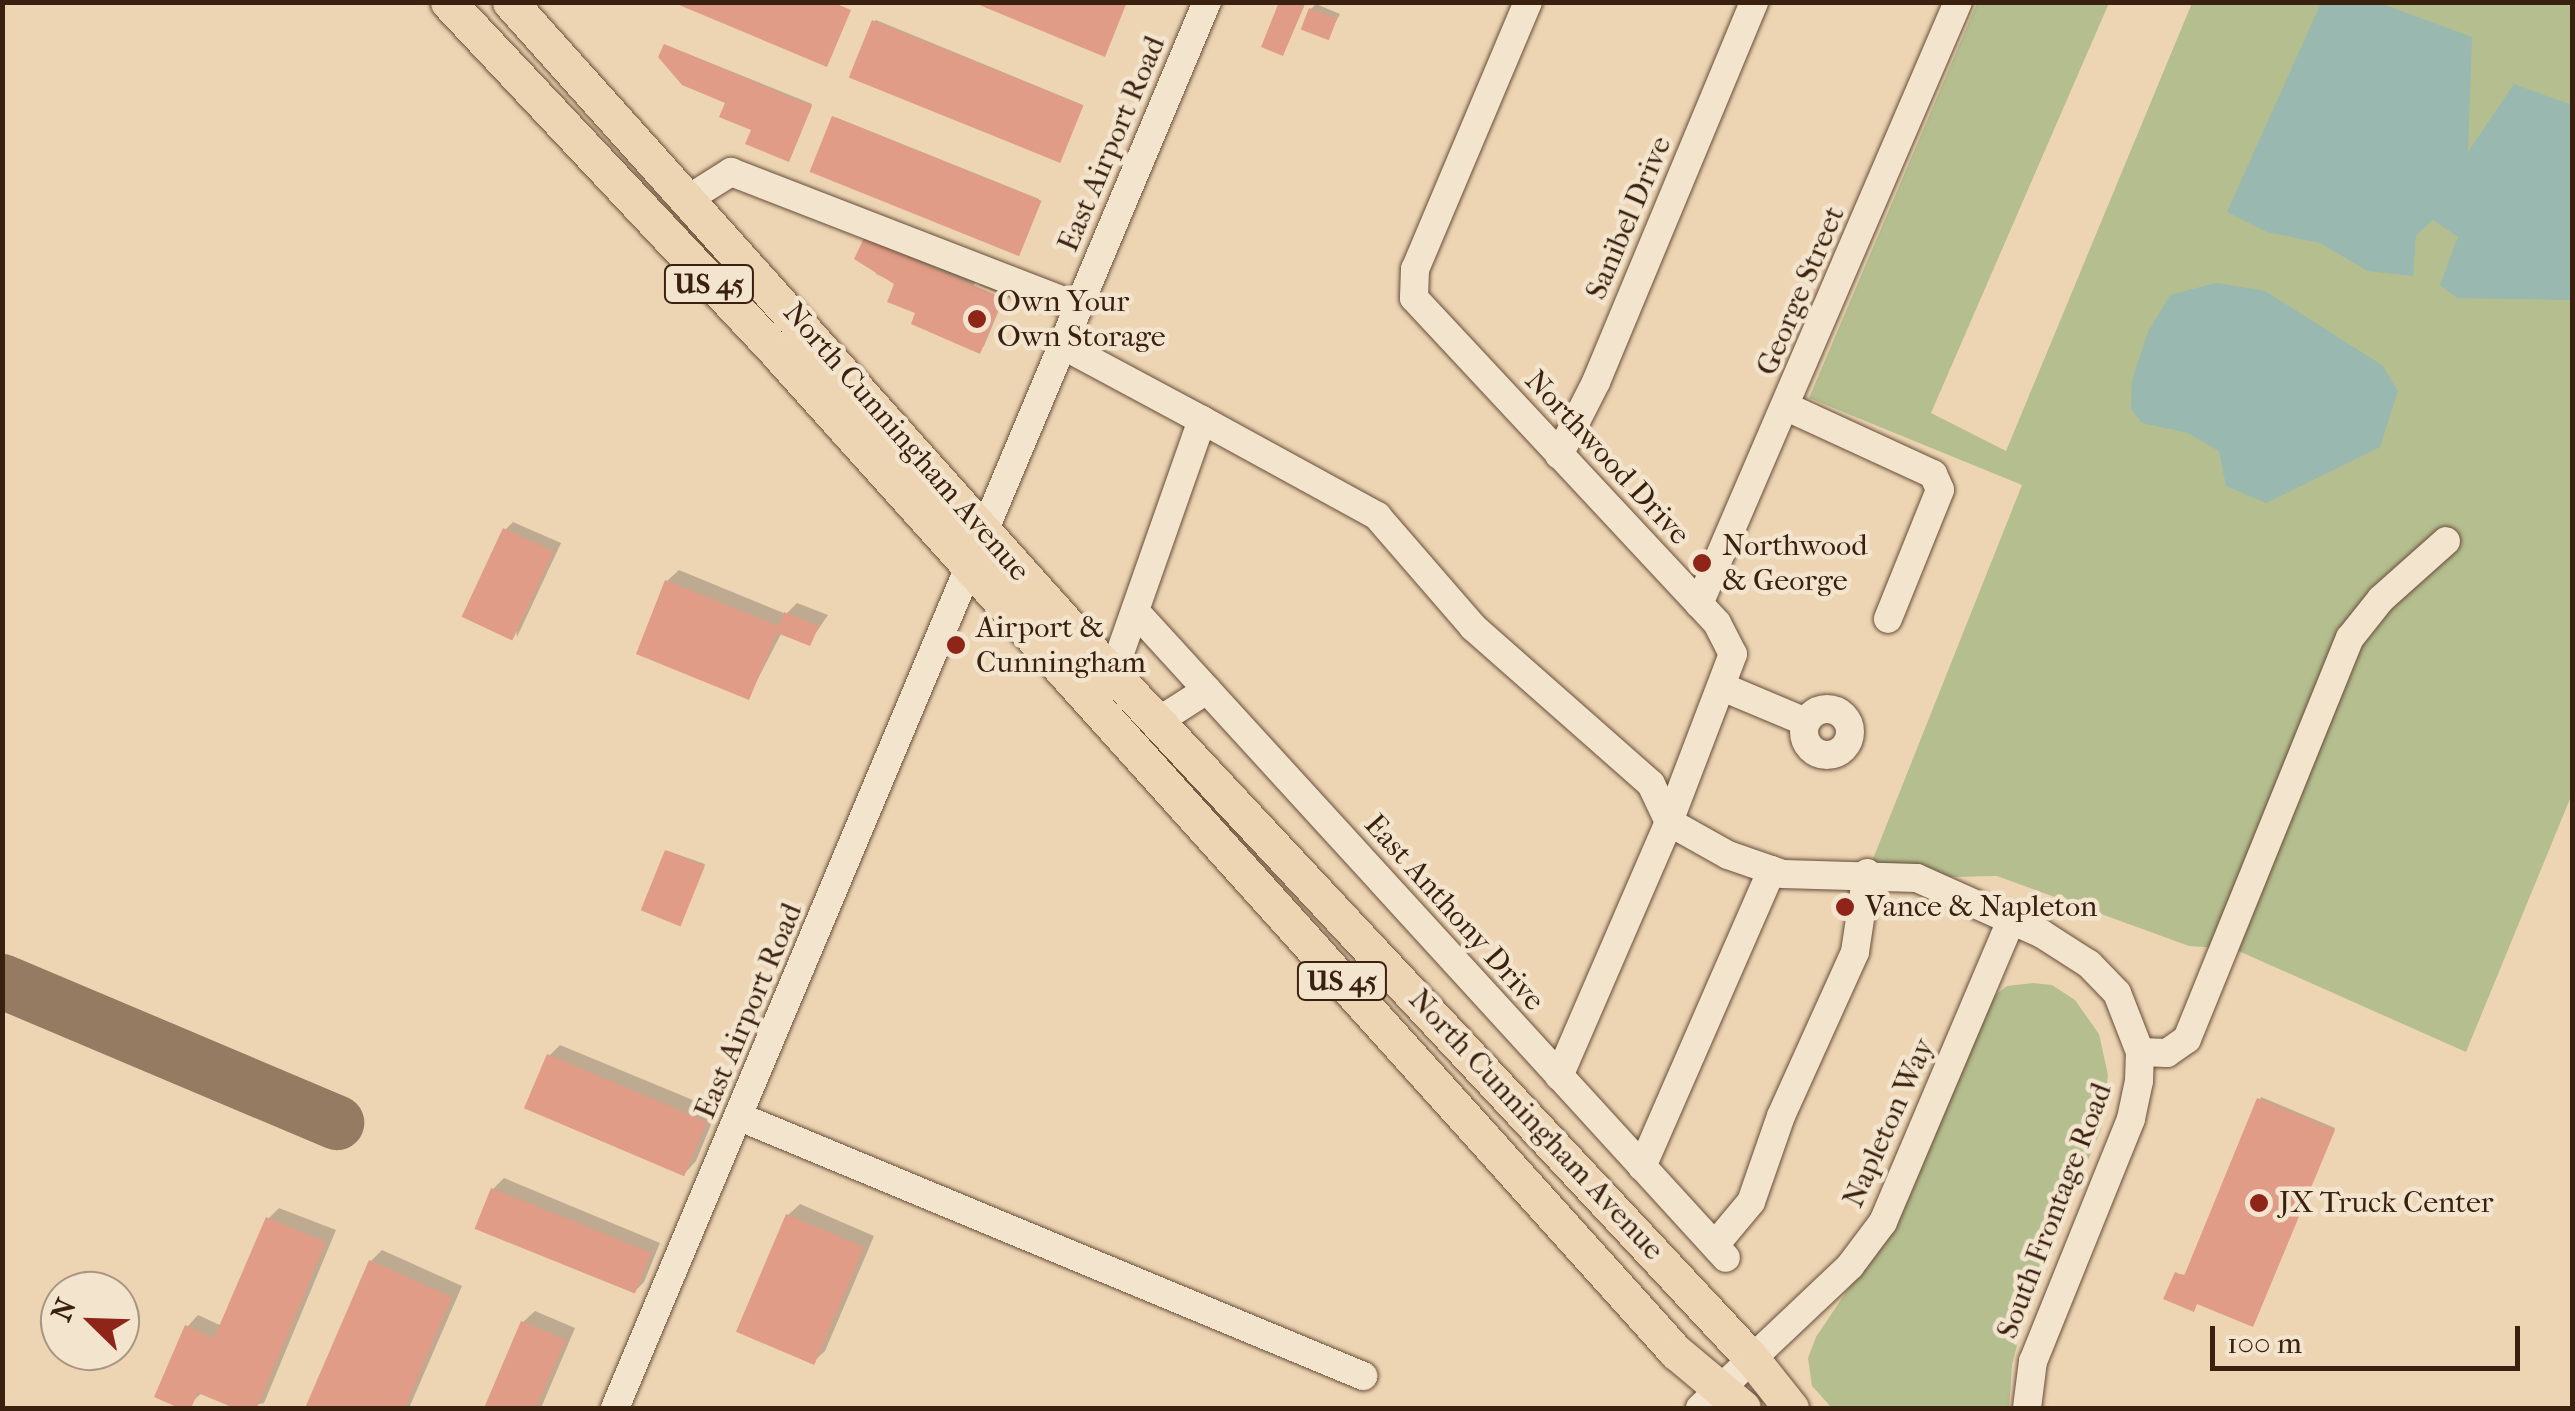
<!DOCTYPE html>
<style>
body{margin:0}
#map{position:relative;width:2575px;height:1411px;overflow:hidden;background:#edd5b4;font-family:"IM FELL French Canon",serif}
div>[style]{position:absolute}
.green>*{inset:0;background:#b5be8f}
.water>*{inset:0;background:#99b8b0}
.shadow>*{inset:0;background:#0003}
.taxiway>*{height:55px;margin:-27.5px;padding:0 27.5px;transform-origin:27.5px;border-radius:27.5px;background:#947b62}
.building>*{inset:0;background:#e09c87;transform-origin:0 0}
.roads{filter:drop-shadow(0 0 2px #674e38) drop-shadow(0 0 2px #674e38)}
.minor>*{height:28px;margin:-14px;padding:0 14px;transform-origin:14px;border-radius:14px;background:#f3e4ce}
.minor>.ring{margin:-14px;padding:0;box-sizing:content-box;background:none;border:28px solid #f3e4ce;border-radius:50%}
.major>*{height:35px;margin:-17.5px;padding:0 17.5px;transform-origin:17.5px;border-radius:17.5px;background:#edd5b4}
.dots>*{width:28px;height:28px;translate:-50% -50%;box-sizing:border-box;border:5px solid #f3e4ce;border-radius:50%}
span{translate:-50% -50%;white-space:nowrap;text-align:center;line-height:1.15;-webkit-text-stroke:9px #f3e4ce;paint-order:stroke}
.shield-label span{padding:2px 8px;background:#f3e4ce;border:2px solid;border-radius:8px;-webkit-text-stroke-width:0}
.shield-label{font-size:28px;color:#3a210f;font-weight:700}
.street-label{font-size:30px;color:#3a210f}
.poi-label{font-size:30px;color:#3a210f}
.left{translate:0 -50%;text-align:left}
.frame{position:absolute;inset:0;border:5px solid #3a210f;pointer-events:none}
.north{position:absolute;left:40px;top:1271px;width:100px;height:100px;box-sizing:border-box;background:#f3e4ce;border:2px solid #a99682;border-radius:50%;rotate:293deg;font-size:28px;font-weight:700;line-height:40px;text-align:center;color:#3a210f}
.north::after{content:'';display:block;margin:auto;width:35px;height:45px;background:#8f2418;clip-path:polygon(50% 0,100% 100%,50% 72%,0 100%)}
.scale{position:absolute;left:2210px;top:1326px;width:310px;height:45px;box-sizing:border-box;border:5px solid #3a210f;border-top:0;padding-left:12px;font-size:30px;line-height:35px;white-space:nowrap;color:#3a210f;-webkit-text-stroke:8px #f3e4ce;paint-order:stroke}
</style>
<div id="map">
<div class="green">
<div style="clip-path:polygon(1977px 3px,2109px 3px,1931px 413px,2006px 451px,2192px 3px,2572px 3px,2572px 794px,2466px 1052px,2234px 949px,2189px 946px,1997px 876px,1865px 879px,2022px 485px,1809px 398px)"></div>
<div style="clip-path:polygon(2033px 983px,2052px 985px,2075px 1000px,2099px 1034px,2108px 1075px,2101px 1130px,2030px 1294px,2012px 1365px,2009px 1408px,1832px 1408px,1812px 1386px,1808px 1358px,1816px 1337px,1909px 1198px,1989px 1000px,2007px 986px)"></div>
</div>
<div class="water">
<div style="clip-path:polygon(2321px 3px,2380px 3px,2472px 37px,2468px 152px,2514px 84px,2572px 105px,2572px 300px,2457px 298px,2440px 285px,2458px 237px,2433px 220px,2416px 235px,2413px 276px,2368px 271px,2320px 243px,2267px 232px,2227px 212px)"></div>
<div style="clip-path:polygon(2216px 283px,2265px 291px,2382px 365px,2398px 391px,2380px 447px,2266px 503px,2226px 486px,2219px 451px,2188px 433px,2142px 423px,2131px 409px,2132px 380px,2148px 332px,2170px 295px)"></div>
</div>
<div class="shadow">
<div style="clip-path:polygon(1282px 2px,1306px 2px,1283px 53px)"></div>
<div style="clip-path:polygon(1316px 4px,1340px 14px,1327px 38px,1311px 9px)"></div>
<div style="clip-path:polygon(876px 20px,1083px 105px,1061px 159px,874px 22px)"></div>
<div style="clip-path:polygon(666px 45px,812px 104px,790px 158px,754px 128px)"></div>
<div style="clip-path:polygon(835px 117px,1039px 199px,1017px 254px)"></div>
<div style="clip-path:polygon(867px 237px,975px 282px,971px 293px,975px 289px,1003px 300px,984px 346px,979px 351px,918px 312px,897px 283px,876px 274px)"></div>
<div style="clip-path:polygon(982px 283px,1006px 292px,1005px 296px,979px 285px)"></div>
<div style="clip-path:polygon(513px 522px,561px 543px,517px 637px,505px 530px)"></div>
<div style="clip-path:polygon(679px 570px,786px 614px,797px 603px,828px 615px,809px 643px,782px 632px,748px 698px,667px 581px)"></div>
<div style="clip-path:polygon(668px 851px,705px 864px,681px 920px)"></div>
<div style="clip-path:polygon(560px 1045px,717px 1110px,696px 1161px,685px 1173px,549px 1056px)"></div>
<div style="clip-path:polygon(2261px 1097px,2335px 1128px,2255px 1322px,2177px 1274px,2187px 1275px)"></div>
<div style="clip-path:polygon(504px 1178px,660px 1243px,644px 1282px,633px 1293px,493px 1189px)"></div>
<div style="clip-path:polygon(800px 1204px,874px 1236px,825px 1351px,813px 1362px,788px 1215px)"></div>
<div style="clip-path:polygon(279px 1208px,336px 1230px,264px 1403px,240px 1408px,203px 1392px,185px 1408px,157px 1396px,187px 1327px,198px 1315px,222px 1326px,268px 1219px)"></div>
<div style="clip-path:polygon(382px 1250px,462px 1286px,409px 1408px,308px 1408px,371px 1261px)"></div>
<div style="clip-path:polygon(535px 1311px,575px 1328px,541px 1408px,487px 1408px,523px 1322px)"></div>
</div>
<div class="taxiway">
<div style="left:2px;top:981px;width:363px;rotate:22.9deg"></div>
</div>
<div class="building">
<div style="clip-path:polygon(672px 2px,832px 2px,851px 10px,827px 67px)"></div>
<div style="clip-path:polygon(972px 2px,1127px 2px,1105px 57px)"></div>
<div style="clip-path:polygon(1279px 2px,1304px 6px,1283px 56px,1261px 47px)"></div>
<div style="left:1309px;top:8px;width:30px;height:23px;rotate:21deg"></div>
<div style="left:872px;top:20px;width:228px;height:62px;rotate:22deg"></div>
<div style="clip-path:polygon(664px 44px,812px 106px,789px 162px,745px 144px,751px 130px,719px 117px,725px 103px,682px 85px,658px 57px)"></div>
<div style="left:832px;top:116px;width:226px;height:60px;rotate:22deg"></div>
<div style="clip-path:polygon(864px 238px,1003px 298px,980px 354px,911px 324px,915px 313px,887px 302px,894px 284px,854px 259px)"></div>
<div style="left:503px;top:528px;width:56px;height:98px;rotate:25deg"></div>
<div style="clip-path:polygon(665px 580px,779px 626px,784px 612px,819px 626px,810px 646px,777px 633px,749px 700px,636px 654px)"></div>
<div style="left:665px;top:850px;width:43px;height:65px;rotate:22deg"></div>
<div style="left:547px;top:1054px;width:174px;height:59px;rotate:23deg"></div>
<div style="clip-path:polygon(2257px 1098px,2335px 1130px,2253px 1327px,2197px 1304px,2194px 1312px,2163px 1299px,2175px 1272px,2184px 1276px)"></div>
<div style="left:491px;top:1188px;width:173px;height:44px;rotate:22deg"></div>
<div style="left:786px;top:1214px;width:85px;height:128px;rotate:23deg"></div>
<div style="clip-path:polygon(266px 1217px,326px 1242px,257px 1408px,234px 1408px,198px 1393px,191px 1408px,179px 1408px,154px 1397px,185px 1325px,214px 1338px)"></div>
<div style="clip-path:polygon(369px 1260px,452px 1297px,405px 1408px,305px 1408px)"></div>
<div style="clip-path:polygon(521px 1321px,566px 1340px,536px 1408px,484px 1408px)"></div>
</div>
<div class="roads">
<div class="minor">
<div style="left:1528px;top:2px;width:290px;rotate:112.9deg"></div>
<div style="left:1415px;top:269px;width:29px;rotate:92deg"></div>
<div style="left:1414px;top:298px;width:444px;rotate:47deg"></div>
<div style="left:1717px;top:623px;width:35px;rotate:63deg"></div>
<div style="left:1733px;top:654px;width:180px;rotate:110.9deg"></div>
<div style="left:1669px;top:822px;width:277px;rotate:113.4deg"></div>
<div style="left:688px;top:199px;width:51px;rotate:-32.1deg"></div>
<div style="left:731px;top:172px;width:373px;rotate:21.2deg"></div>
<div style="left:1062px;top:345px;width:159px;rotate:28.2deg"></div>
<div style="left:1202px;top:420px;width:268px;rotate:109.4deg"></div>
<div style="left:1787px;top:407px;width:161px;rotate:24.7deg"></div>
<div style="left:1933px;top:474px;width:17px;rotate:66deg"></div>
<div style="left:1940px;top:490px;width:139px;rotate:112deg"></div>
<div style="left:1202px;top:420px;width:200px;rotate:28.7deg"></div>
<div style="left:1377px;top:516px;width:147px;rotate:49.1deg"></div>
<div style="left:1473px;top:627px;width:237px;rotate:41.4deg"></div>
<div style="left:1651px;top:784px;width:42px;rotate:64.7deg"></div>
<div style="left:1559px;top:455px;width:82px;rotate:-63.1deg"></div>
<div style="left:1596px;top:382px;width:412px;rotate:-67.4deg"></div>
<div style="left:1699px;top:604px;width:655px;rotate:-66.72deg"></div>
<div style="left:1135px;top:611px;width:876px;rotate:47.59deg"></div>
<div style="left:1725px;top:688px;width:88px;rotate:22.8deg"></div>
<div class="ring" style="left:1804px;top:709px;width:18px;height:18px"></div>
<div style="left:1160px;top:720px;width:56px;rotate:-32.6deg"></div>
<div style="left:1669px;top:822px;width:68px;rotate:29.2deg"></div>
<div style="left:1728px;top:855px;width:58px;rotate:19.1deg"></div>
<div style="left:1783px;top:874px;width:134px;rotate:1.7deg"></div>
<div style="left:1917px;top:878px;width:137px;rotate:24.1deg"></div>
<div style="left:2042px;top:934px;width:56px;rotate:32.6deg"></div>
<div style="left:2089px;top:964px;width:40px;rotate:46deg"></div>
<div style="left:2117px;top:993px;width:63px;rotate:68.7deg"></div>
<div style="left:2140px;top:1052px;width:29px;rotate:92deg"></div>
<div style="left:2139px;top:1081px;width:39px;rotate:102deg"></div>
<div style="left:2131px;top:1119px;width:261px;rotate:112deg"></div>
<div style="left:2033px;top:1361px;width:47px;rotate:97.3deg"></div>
<div style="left:2140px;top:1052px;width:27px;rotate:2deg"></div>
<div style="left:2167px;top:1053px;width:24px;rotate:-35deg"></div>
<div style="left:2187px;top:1039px;width:433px;rotate:-67.9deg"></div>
<div style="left:2350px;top:638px;width:50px;rotate:-51.5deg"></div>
<div style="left:2381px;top:599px;width:87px;rotate:-41.7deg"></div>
<div style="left:740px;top:1117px;width:675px;rotate:22.57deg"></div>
<div style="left:1642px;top:1167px;width:324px;rotate:-66.4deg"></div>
<div style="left:1715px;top:1245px;width:56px;rotate:-50.1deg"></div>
<div style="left:1751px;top:1202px;width:91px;rotate:-70.8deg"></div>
<div style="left:1781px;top:1116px;width:180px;rotate:-65.7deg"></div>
<div style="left:1855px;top:952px;width:80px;rotate:-81.4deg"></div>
<div style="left:615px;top:1408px;width:1526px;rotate:-67.17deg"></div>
<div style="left:1700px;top:1408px;width:207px;rotate:-43.4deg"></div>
<div style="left:1850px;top:1266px;width:55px;rotate:-53.1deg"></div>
<div style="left:1883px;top:1222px;width:328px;rotate:-67deg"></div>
</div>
<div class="major">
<div style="left:448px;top:2px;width:485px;rotate:46.8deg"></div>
<div style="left:780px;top:356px;width:1340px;rotate:48.03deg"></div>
<div style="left:1676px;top:1352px;width:87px;rotate:39.9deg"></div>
<div style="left:510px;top:2px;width:860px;rotate:48.16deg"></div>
<div style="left:1084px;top:643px;width:981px;rotate:46.98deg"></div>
<div style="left:1753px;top:1360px;width:61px;rotate:51.6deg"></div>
</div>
</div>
<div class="dots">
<div style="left:977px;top:319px;background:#8f2418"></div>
<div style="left:1702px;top:563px;background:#8f2418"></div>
<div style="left:956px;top:645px;background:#8f2418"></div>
<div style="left:1845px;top:907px;background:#8f2418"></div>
<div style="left:2259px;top:1203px;background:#8f2418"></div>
</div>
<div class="shield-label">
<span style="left:709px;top:284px">US 45</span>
<span style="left:1342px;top:981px">US 45</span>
</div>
<div class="street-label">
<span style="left:1112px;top:144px;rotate:-67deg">East Airport Road</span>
<span style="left:1629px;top:218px;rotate:-67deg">Sanibel Drive</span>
<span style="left:1801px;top:291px;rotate:-67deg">George Street</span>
<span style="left:906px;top:442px;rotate:49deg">North Cunningham Avenue</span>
<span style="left:1607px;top:458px;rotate:47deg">Northwood Drive</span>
<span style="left:1454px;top:913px;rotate:48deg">East Anthony Drive</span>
<span style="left:749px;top:1011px;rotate:-67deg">East Airport Road</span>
<span style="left:1889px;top:1123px;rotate:-66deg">Napleton Way</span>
<span style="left:1536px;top:1125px;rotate:47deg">North Cunningham Avenue</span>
<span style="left:2055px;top:1211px;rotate:-69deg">South Frontage Road</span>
</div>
<div class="poi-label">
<span class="left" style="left:997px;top:319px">Own Your<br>Own Storage</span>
<span class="left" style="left:1722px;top:563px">Northwood<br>&amp; George</span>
<span class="left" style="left:976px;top:645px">Airport &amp;<br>Cunningham</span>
<span class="left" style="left:1865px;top:907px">Vance &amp; Napleton</span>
<span class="left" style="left:2279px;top:1203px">JX Truck Center</span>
</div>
<div class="frame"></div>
<div class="north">N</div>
<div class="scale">100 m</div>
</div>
